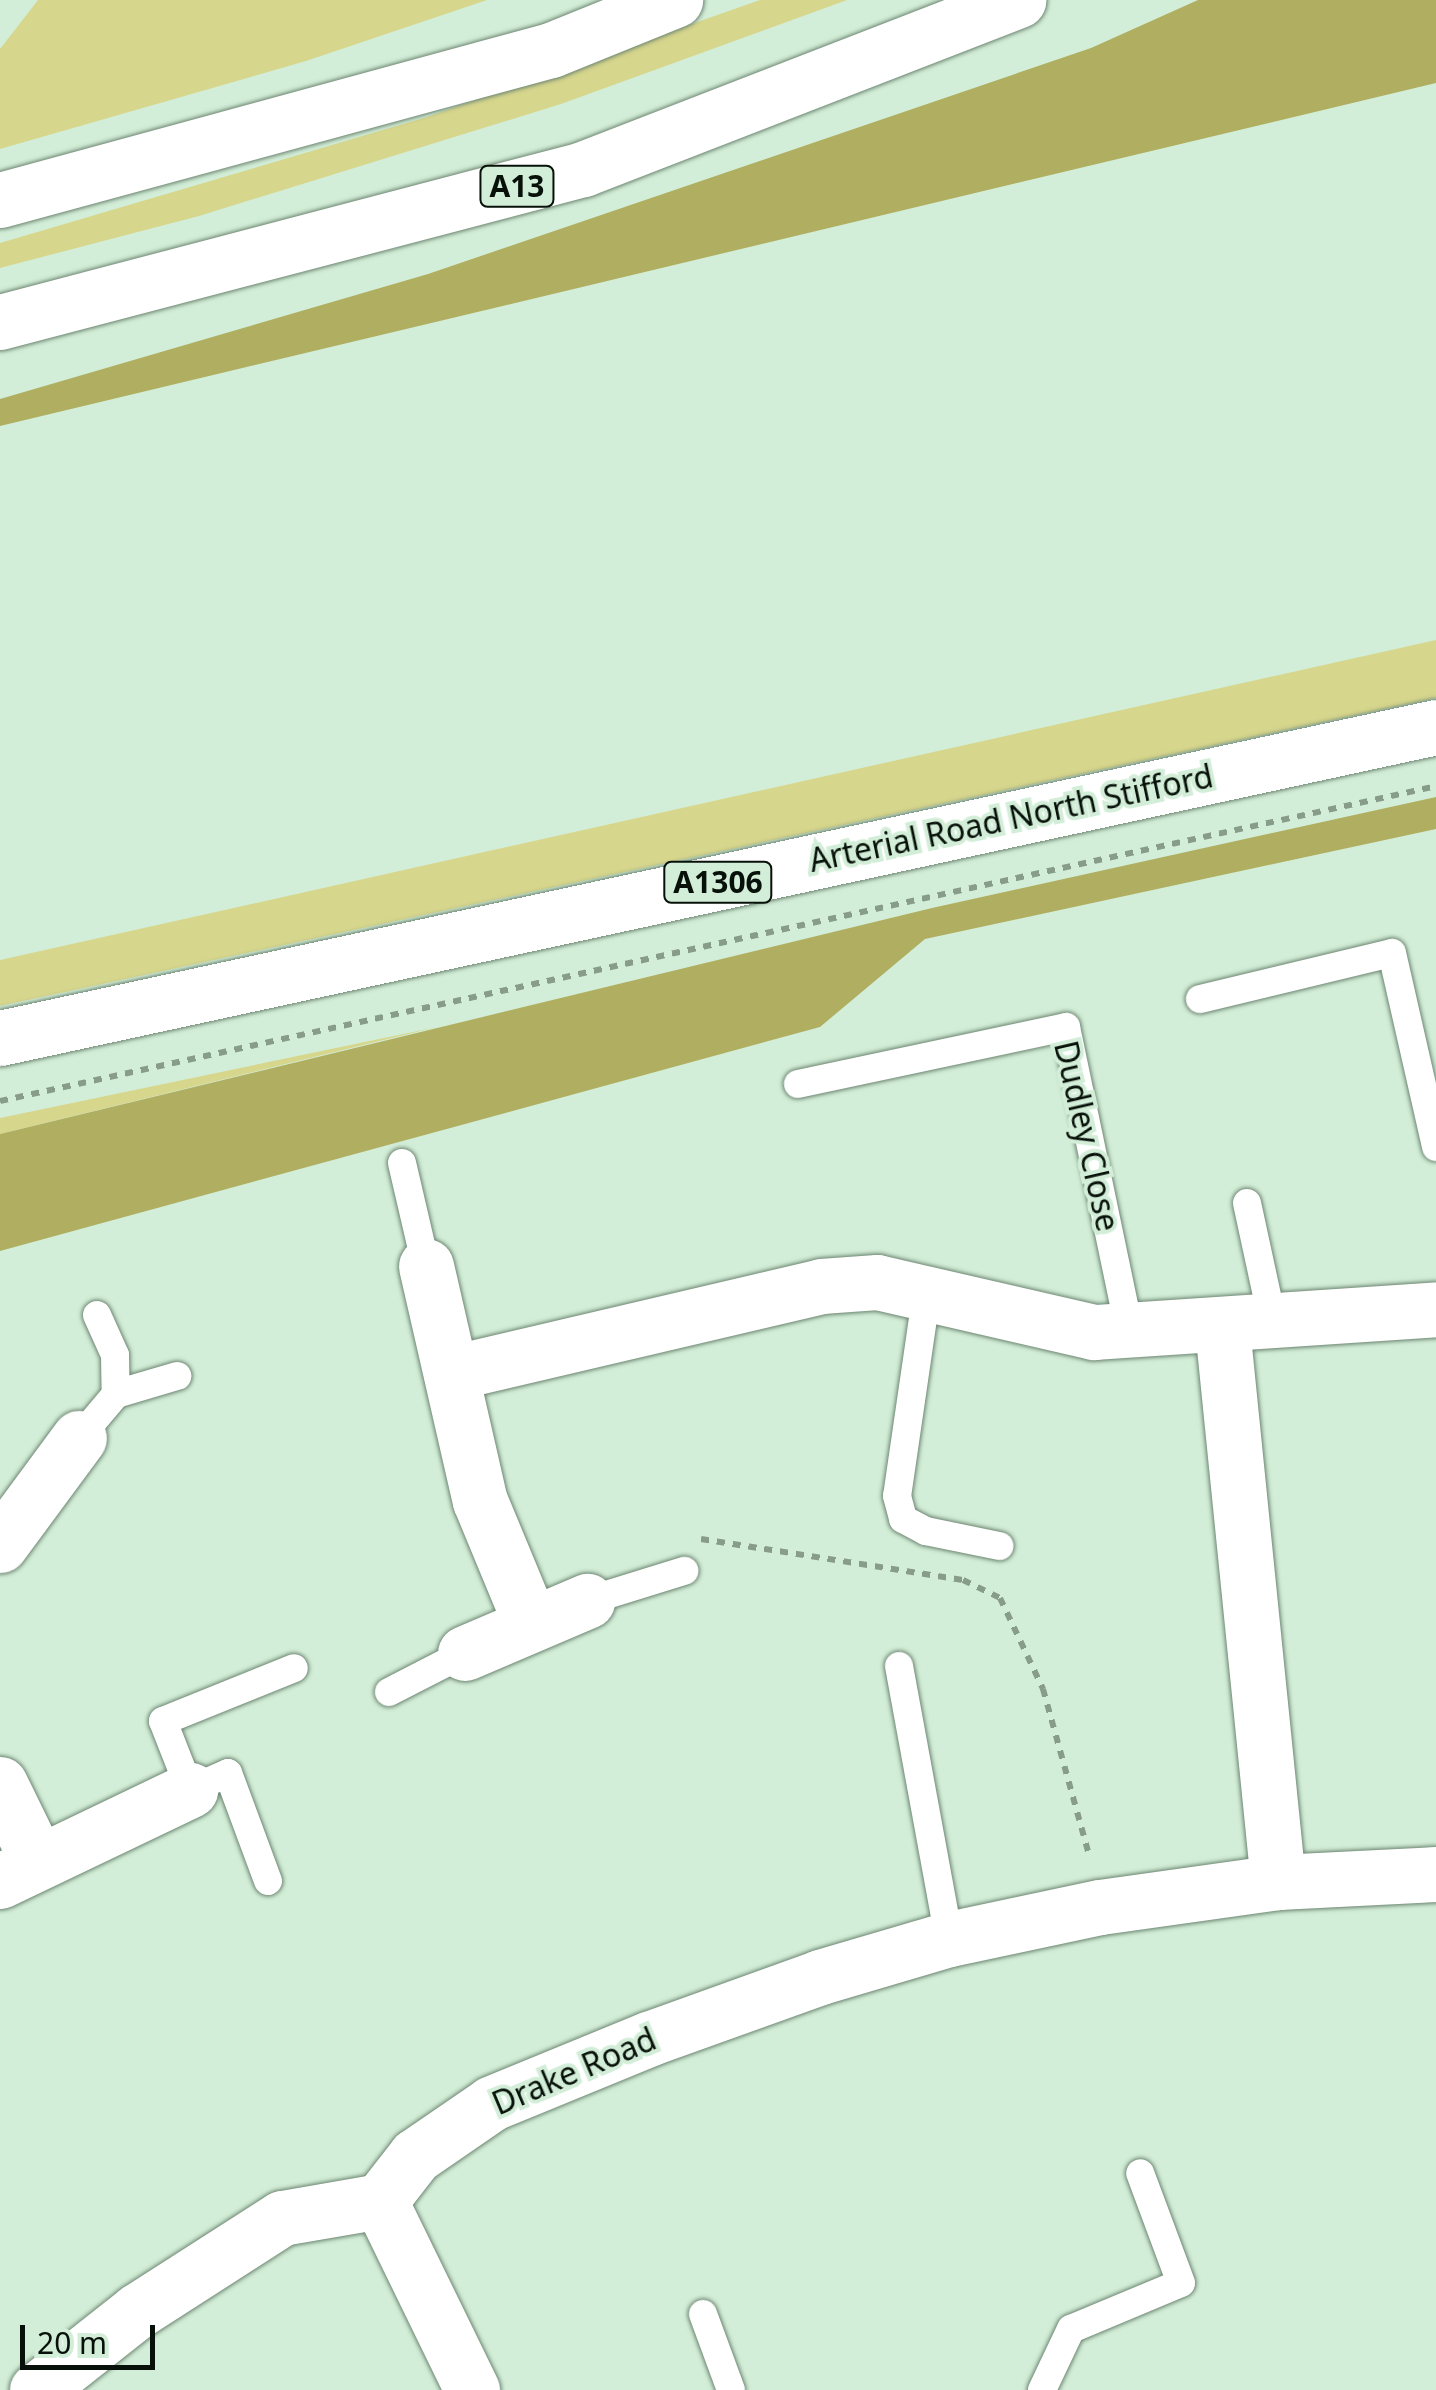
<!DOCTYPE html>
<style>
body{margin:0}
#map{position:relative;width:1436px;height:2390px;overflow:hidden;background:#d3eed8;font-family:"Noto Sans",sans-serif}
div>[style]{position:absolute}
.green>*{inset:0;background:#d7d68d}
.forest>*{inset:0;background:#b0af61}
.path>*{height:6px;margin-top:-3px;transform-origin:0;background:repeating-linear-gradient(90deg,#879c8b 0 8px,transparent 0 16px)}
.roads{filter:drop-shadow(0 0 2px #6d8672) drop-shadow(0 0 2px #6d8672)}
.lane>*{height:28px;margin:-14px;padding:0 14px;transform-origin:14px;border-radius:14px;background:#fff}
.street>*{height:55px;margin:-27.5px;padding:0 27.5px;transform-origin:27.5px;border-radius:27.5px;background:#fff}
.secondary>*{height:55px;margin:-27.5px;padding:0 27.5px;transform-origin:27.5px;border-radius:27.5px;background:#fff}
.primary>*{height:55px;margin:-27.5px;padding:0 27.5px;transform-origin:27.5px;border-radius:27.5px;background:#fff}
.highway>*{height:55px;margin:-27.5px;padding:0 27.5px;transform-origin:27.5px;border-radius:27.5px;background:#fff}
span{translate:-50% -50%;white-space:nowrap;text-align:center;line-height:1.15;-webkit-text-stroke:8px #d3eed8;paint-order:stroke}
.shield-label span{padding:2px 8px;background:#d3eed8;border:2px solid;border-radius:8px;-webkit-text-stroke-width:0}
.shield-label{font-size:30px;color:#071109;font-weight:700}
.street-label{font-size:32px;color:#071109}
.scale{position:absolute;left:20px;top:2325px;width:135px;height:45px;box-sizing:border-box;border:5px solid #071109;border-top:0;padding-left:12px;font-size:30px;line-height:35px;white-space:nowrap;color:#071109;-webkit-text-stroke:8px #d3eed8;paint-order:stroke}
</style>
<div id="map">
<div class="green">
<div style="clip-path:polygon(38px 0,487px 0,306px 61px,0 149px,0 49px)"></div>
<div style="clip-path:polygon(760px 0,847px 0,561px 104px,199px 216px,0 268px,0 243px,427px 117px)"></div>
<div style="clip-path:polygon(1436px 640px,1436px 698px,0 1006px,0 960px)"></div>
<div style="clip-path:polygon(437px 1027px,0 1134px,0 1118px)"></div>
</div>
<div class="forest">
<div style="clip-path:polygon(1198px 0,1436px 0,1436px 83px,0 426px,0 399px,428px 274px,1091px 48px)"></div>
<div style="clip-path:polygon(1436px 797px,1436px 829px,925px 939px,820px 1027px,0 1251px,0 1134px,932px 908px)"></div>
</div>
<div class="path">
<div style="left:0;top:1101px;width:1470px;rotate:-12.37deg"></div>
<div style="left:701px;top:1539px;width:265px;rotate:8.9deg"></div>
<div style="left:963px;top:1580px;width:41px;rotate:25.9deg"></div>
<div style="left:1000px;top:1598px;width:101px;rotate:64.7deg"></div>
<div style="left:1043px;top:1689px;width:175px;rotate:74.5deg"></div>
</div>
<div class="roads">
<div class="lane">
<div style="left:1200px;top:999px;width:197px;rotate:-13.5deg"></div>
<div style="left:1392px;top:953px;width:199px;rotate:77.2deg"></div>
<div style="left:798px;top:1084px;width:274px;rotate:-12deg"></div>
<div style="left:1066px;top:1027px;width:313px;rotate:78.2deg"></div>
<div style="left:402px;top:1163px;width:106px;rotate:76.9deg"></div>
<div style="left:1247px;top:1203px;width:123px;rotate:77.8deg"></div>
<div style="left:927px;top:1291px;width:207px;rotate:98.3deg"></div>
<div style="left:897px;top:1496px;width:24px;rotate:75deg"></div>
<div style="left:903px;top:1519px;width:26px;rotate:28deg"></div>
<div style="left:926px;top:1531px;width:75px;rotate:11.6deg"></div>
<div style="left:97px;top:1315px;width:44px;rotate:65.8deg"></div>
<div style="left:115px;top:1355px;width:39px;rotate:89deg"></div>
<div style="left:79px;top:1438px;width:57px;rotate:-49.9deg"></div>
<div style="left:116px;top:1394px;width:64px;rotate:-16.4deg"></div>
<div style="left:587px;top:1601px;width:102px;rotate:-17.2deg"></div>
<div style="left:899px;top:1666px;width:278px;rotate:79.6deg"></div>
<div style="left:389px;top:1692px;width:85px;rotate:-27.2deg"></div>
<div style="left:268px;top:1881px;width:115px;rotate:-110.3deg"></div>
<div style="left:228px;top:1773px;width:42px;rotate:155.9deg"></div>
<div style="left:190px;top:1790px;width:74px;rotate:-111.4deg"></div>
<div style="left:163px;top:1721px;width:141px;rotate:-22deg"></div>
<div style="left:703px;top:2314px;width:81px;rotate:69.8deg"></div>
<div style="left:1042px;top:2390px;width:68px;rotate:-64.6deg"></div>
<div style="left:1071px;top:2329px;width:119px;rotate:-22.7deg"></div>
<div style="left:1181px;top:2283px;width:117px;rotate:-110.4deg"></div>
</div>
<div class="street">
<div style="left:426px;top:1266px;width:241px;rotate:77.1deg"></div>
<div style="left:480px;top:1501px;width:133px;rotate:67.5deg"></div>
<div style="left:1222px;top:1327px;width:558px;rotate:84.24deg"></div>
<div style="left:451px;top:1373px;width:380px;rotate:-13.2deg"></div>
<div style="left:821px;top:1286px;width:56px;rotate:-4.1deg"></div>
<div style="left:877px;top:1282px;width:223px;rotate:13deg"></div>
<div style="left:1094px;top:1332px;width:343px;rotate:-3.8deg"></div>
<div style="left:0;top:1545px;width:133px;rotate:-53.6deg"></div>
<div style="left:465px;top:1653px;width:133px;rotate:-23.1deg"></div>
<div style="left:0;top:1784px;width:85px;rotate:64deg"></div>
<div style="left:0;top:1881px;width:211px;rotate:-25.6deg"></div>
<div style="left:380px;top:2201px;width:210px;rotate:64deg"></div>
</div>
<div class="secondary">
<div style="left:37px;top:2390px;width:127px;rotate:-38.3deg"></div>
<div style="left:137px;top:2311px;width:172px;rotate:-32.7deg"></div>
<div style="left:282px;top:2218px;width:99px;rotate:-9.8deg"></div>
<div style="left:380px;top:2201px;width:57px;rotate:-52.1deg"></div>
<div style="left:415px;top:2156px;width:93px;rotate:-34.5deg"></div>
<div style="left:492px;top:2103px;width:169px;rotate:-22.3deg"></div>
<div style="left:648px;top:2039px;width:183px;rotate:-19.8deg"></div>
<div style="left:820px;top:1977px;width:134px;rotate:-16.4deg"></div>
<div style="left:949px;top:1939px;width:154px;rotate:-12deg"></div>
<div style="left:1100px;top:1907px;width:180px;rotate:-8deg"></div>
<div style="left:1278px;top:1882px;width:158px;rotate:-2.9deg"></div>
</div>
<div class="primary">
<div style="left:0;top:1038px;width:1469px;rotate:-12.22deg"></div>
</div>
<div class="highway">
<div style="left:0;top:200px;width:571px;rotate:-15.23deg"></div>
<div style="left:551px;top:50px;width:134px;rotate:-22deg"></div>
<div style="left:0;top:322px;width:603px;rotate:-14.7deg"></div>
<div style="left:583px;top:169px;width:467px;rotate:-21.2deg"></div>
</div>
</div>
<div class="shield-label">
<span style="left:517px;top:186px">A13</span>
<span style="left:718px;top:882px">A1306</span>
</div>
<div class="street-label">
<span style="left:1011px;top:818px;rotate:-12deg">Arterial Road North Stifford</span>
<span style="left:1087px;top:1136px;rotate:77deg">Dudley Close</span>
<span style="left:574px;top:2071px;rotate:-23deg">Drake Road</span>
</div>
<div class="scale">20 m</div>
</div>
